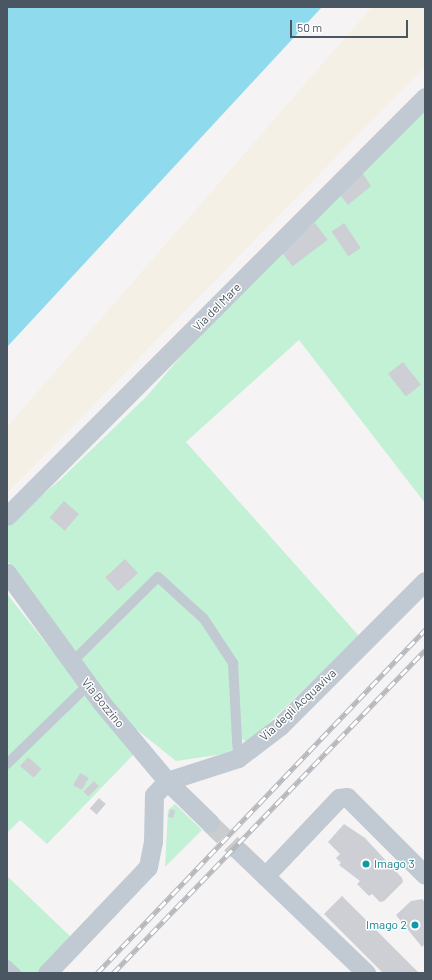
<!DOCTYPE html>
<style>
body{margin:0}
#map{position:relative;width:432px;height:980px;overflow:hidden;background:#f5f3f3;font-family:Barlow,sans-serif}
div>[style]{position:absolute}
.green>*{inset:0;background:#c3f1d5}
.sand>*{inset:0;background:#f5f0e5}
.water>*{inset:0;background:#90daee}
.building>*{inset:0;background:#cdcfd5;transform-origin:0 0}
.minor-tunnel>*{height:19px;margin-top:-9.5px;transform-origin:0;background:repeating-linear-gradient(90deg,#caccce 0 19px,transparent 0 29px)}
.service>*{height:10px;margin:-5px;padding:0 5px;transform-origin:5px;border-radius:5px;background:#c1cad2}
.minor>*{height:19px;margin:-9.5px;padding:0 9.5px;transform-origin:9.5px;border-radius:9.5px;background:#c1cad2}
.rail>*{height:4.5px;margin-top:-2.25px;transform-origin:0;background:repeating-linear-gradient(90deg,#fff 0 9px,#b5b8bd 0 18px);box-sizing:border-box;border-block:1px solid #b5b8bd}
.dots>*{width:11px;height:11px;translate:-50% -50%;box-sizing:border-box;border:2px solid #fff;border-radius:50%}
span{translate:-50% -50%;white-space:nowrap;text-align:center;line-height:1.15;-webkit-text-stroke:3px #fff;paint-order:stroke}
.street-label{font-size:12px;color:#4a5661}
.culture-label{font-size:12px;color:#0d838f}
.left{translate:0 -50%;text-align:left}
.right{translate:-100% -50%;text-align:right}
.frame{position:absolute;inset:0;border:8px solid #4a5661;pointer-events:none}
.scale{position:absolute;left:290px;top:20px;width:118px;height:18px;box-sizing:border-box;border:2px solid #4a5661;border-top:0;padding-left:5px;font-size:12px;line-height:14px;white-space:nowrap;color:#4a5661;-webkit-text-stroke:3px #fff;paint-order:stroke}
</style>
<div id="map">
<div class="green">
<div style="clip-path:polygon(425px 101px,425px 503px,299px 340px,186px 442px,359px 636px,247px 744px,241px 737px,235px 739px,231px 753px,176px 761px,121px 717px,63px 646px,7px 560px,7px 525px,60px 480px,146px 397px,251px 275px)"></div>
<div style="clip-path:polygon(7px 594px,134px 754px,47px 844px,20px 820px,7px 833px)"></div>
<div style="clip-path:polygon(175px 804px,202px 830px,165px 867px,168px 810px)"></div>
<div style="clip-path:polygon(7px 876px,72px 938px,39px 973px,7px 973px)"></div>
</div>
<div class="sand">
<div style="clip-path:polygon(372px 7px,425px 7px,425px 66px,7px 493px,7px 427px)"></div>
</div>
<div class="water">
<div style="clip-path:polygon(7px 7px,322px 7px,7px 347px)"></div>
</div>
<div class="building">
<div style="clip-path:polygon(360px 169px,371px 186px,348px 205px,337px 191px)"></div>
<div style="left:315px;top:223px;width:21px;height:44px;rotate:53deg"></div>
<div style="left:344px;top:223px;width:30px;height:15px;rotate:56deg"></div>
<div style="left:403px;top:362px;width:29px;height:19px;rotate:52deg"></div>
<div style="left:64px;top:501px;width:20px;height:22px;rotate:41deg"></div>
<div style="left:125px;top:559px;width:19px;height:27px;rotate:47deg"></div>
<div style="left:28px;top:757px;width:18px;height:12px;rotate:41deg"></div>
<div style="left:80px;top:773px;width:10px;height:14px;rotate:29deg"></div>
<div style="left:94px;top:781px;width:7px;height:15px;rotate:45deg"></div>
<div style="left:99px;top:798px;width:9px;height:14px;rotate:41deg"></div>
<div style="left:171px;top:809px;width:5px;height:8px;rotate:22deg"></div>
<div style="clip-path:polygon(344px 824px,365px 838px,402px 878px,403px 882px,384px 901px,380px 902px,372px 894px,369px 896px,357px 884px,360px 881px,339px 865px,341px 863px,336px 858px,340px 854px,328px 842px)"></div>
<div style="clip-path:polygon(342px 896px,419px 973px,383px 973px,324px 914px)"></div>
<div style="clip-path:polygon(422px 899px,425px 902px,425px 944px,422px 947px,396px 915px,411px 901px)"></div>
</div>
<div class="minor-tunnel">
<div style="left:210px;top:823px;width:40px;rotate:44deg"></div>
</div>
<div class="service">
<div style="left:71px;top:663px;width:122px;rotate:-44.7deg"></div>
<div style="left:158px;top:577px;width:62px;rotate:42.4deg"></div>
<div style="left:204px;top:619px;width:53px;rotate:56.6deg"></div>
<div style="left:233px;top:663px;width:95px;rotate:87deg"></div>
<div style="left:7px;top:764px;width:113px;rotate:-44.3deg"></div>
<div style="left:7px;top:965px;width:12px;rotate:42deg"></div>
</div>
<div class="minor">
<div style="left:7px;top:516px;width:592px;rotate:-45.07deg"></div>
<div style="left:7px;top:573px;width:160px;rotate:53.9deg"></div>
<div style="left:101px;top:702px;width:103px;rotate:50.1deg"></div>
<div style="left:167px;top:781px;width:60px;rotate:44.3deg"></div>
<div style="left:239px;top:851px;width:176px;rotate:43.8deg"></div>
<div style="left:265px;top:876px;width:108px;rotate:-46.5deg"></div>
<div style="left:339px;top:798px;width:8px;rotate:-7deg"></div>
<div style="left:347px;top:797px;width:110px;rotate:45deg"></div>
<div style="left:47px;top:973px;width:146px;rotate:-46.4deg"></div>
<div style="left:148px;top:867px;width:25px;rotate:-79deg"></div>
<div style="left:153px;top:842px;width:47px;rotate:-88.8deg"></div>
<div style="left:154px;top:795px;width:19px;rotate:-47deg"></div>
<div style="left:167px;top:781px;width:75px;rotate:-17.9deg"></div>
<div style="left:238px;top:758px;width:53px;rotate:-37.3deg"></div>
<div style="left:280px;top:726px;width:205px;rotate:-45deg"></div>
</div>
<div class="rail">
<div style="left:97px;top:973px;width:475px;rotate:-46.3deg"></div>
<div style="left:113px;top:973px;width:449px;rotate:-46deg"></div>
</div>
<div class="dots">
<div style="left:366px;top:864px;background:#0f9aa8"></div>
<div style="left:415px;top:925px;background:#0f9aa8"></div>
</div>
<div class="street-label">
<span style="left:217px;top:307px;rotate:-45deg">Via del Mare</span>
<span style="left:103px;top:703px;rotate:51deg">Via Bozzino</span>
<span style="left:298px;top:705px;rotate:-43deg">Via degli Acquaviva</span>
</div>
<div class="culture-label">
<span class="left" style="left:374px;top:864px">Imago 3</span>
<span class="right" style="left:407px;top:925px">Imago 2</span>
</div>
<div class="frame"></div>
<div class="scale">50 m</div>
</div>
